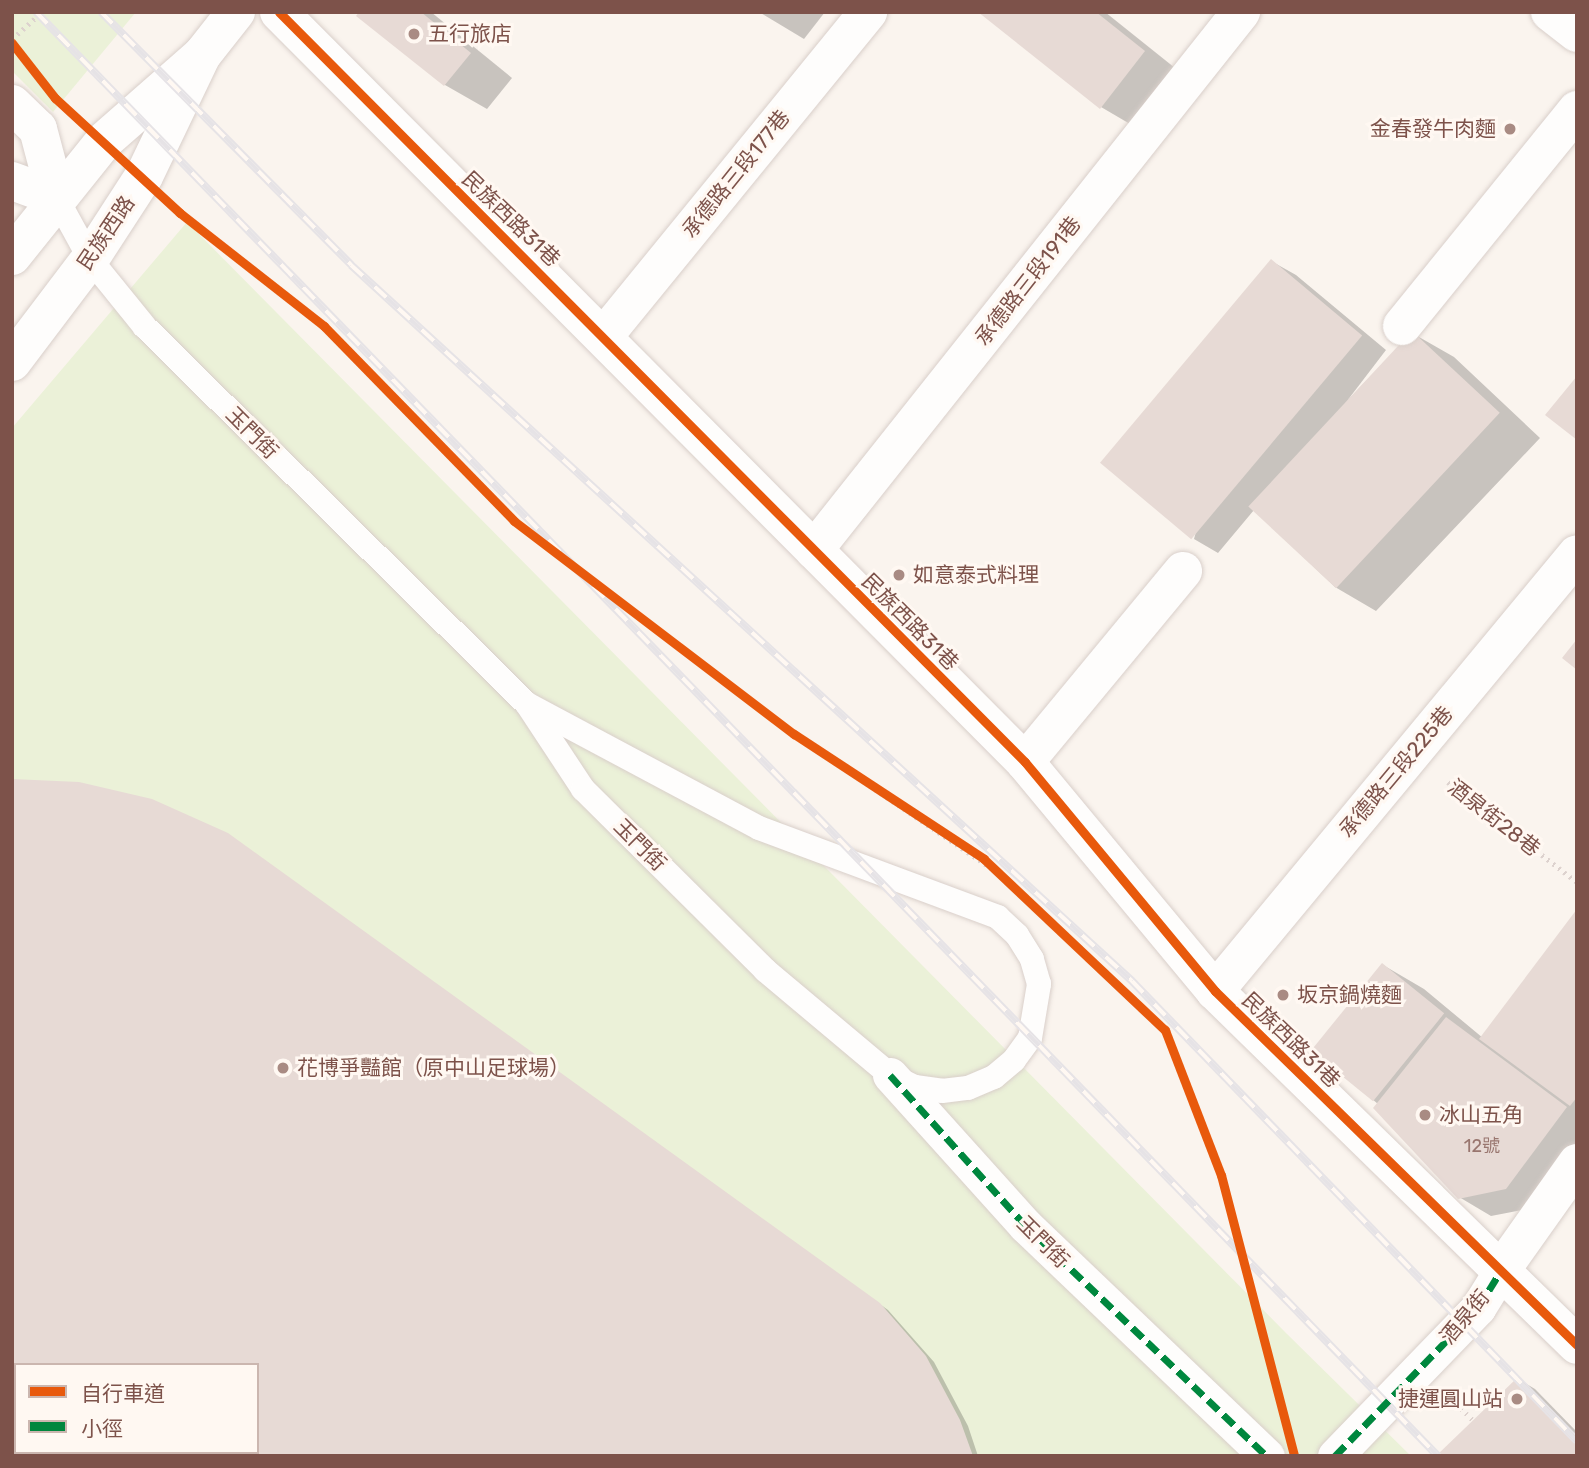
<!DOCTYPE html>
<meta charset="utf-8">
<style>
body{margin:0}
#map{position:relative;width:1589px;height:1468px;overflow:hidden;background:#faf4ee;font-family:Rubik,"Noto Sans TC",sans-serif}
div>[style]{position:absolute}
.green>*{inset:0;background:#ebf1d8}
.shadow>*{inset:0;background:#0003}
.building>*{inset:0;background:#e7dad5;transform-origin:0 0}
.path>*{height:4.5px;margin-top:-2.25px;transform-origin:0;background:repeating-linear-gradient(90deg,#ddd2ce 0 2px,transparent 0 7px)}
.roads{filter:drop-shadow(0 0 2px #d9cfca) drop-shadow(0 0 2px #d9cfca)}
.service>*{height:24px;margin:-12px;padding:0 12px;transform-origin:12px;border-radius:12px;background:#fefdfc}
.pedestrian>*{height:35px;margin:-17.5px;padding:0 17.5px;transform-origin:17.5px;border-radius:17.5px;background:#fefdfc}
.minor>*{height:38px;margin:-19px;padding:0 19px;transform-origin:19px;border-radius:19px;background:#fefdfc}
.tertiary>*{height:38px;margin:-19px;padding:0 19px;transform-origin:19px;border-radius:19px;background:#fefdfc}
.secondary>*{height:38px;margin:-19px;padding:0 19px;transform-origin:19px;border-radius:19px;background:#fefdfc}
.rail>*{height:8px;margin-top:-4px;transform-origin:0;background:repeating-linear-gradient(90deg,#fff8f2 0 16px,#e6e3e6 0 32px);box-sizing:border-box;border-block:2px solid #e6e3e6}
.quiet>*{height:7px;margin-top:-3.5px;transform-origin:0;background:repeating-linear-gradient(90deg,#00873e 0 14px,transparent 0 21px)}
.cycleway>*{height:9px;margin:-4.5px;padding:0 4.5px;transform-origin:4.5px;border-radius:4.5px;background:#e8590c}
.dots>*{width:19px;height:19px;translate:-50% -50%;box-sizing:border-box;border:4px solid #fff8f2;border-radius:50%}
span{translate:-50% -50%;white-space:nowrap;text-align:center;line-height:1.15;-webkit-text-stroke:6px #fff8f2;paint-order:stroke}
.number-label{font-size:18px;color:#99766f}
.number-label span{-webkit-text-stroke-width:0}
.poi-label{font-size:21px;color:#7d524a}
.left{translate:0 -50%;text-align:left}
.right{translate:-100% -50%;text-align:right}
.street-label{font-size:21px;color:#7d524a}
.frame{position:absolute;inset:0;border:14px solid #7d524a;pointer-events:none}
.legend{position:absolute;left:14px;top:1363px;width:245px;height:91px;box-sizing:border-box;background:#fff8f2;border:2px solid #cbb6af;margin:0;padding:9px 12px;list-style:none;font-size:21px;color:#7d524a}
.legend li{display:flex;align-items:center;gap:14px;height:35px}
.legend b{width:35px;border:2px solid #cbb6af}
</style>
<div id="map">
<div class="green">
<div style="clip-path:polygon(12px 12px,136px 12px,53px 112px,12px 71px)"></div>
<div style="clip-path:polygon(evenodd,187px 222px,1286px 1333px,1411px 1456px,12px 1456px,12px 428px,187px 222px,16px 1365px,257px 1365px,257px 1452px,16px 1452px,16px 1365px)"></div>
</div>
<div class="shadow">
<div style="clip-path:polygon(362px 12px,431px 12px,512px 78px,487px 109px,445px 85px,359px 16px)"></div>
<div style="clip-path:polygon(759px 12px,825px 12px,804px 39px)"></div>
<div style="clip-path:polygon(981px 12px,1105px 12px,1185px 76px,1142px 131px,1101px 107px)"></div>
<div style="clip-path:polygon(1271px 261px,1296px 275px,1386px 350px,1347px 401px,1412px 333px,1454px 357px,1540px 438px,1376px 611px,1335px 587px,1254px 510px,1218px 553px,1194px 539px)"></div>
<div style="clip-path:polygon(evenodd,12px 784px,236px 840px,888px 1310px,934px 1362px,968px 1426px,978px 1456px,12px 1456px,12px 784px,16px 1365px,257px 1365px,257px 1452px,16px 1452px,16px 1365px)"></div>
<div style="clip-path:polygon(1577px 912px,1577px 1154px,1537px 1207px,1491px 1216px,1459px 1197px,1378px 1104px,1313px 1050px,1383px 965px,1424px 989px,1483px 1038px)"></div>
<div style="clip-path:polygon(1518px 1379px,1535px 1389px,1577px 1432px,1577px 1456px)"></div>
</div>
<div class="building">
<div style="clip-path:polygon(359px 12px,421px 12px,471px 53px,444px 86px,356px 16px)"></div>
<div style="clip-path:polygon(978px 12px,1096px 12px,1145px 51px,1100px 109px)"></div>
<div style="left:1271px;top:259px;width:119px;height:266px;rotate:40deg"></div>
<div style="left:1412px;top:331px;width:120px;height:240px;rotate:43deg"></div>
<div style="clip-path:polygon(1577px 376px,1577px 440px,1545px 415px)"></div>
<div style="clip-path:polygon(1577px 639px,1577px 670px,1562px 658px)"></div>
<div style="clip-path:polygon(evenodd,12px 779px,79px 782px,152px 799px,228px 833px,880px 1303px,926px 1356px,960px 1420px,973px 1456px,12px 1456px,12px 779px,16px 1365px,257px 1365px,257px 1452px,16px 1452px,16px 1365px)"></div>
<div style="clip-path:polygon(1577px 909px,1577px 1097px,1570px 1106px,1479px 1039px)"></div>
<div style="left:1382px;top:963px;width:80px;height:113px;rotate:39deg"></div>
<div style="clip-path:polygon(1446px 1017px,1567px 1107px,1506px 1189px,1458px 1199px,1373px 1108px)"></div>
<div style="clip-path:polygon(1518px 1377px,1577px 1438px,1577px 1456px,1436px 1456px)"></div>
</div>
<div class="path">
<div style="left:12px;top:39px;width:40px;rotate:-42deg"></div>
<div style="left:12px;top:43px;width:24px;rotate:52deg"></div>
<div style="left:180px;top:213px;width:183px;rotate:38.1deg"></div>
<div style="left:324px;top:326px;width:272px;rotate:45.7deg"></div>
<div style="left:514px;top:521px;width:352px;rotate:37.3deg"></div>
<div style="left:794px;top:734px;width:249px;rotate:34.2deg"></div>
<div style="left:1448px;top:782px;width:163px;rotate:37.8deg"></div>
<div style="left:1067px;top:938px;width:134px;rotate:43.2deg"></div>
<div style="left:1165px;top:1030px;width:155px;rotate:68.9deg"></div>
<div style="left:1221px;top:1175px;width:240px;rotate:75.5deg"></div>
<div style="left:1461px;top:1408px;width:17px;rotate:45deg"></div>
</div>
<div class="roads">
<div class="service">
<div style="left:56px;top:197px;width:71px;rotate:61.3deg"></div>
<div style="left:90px;top:259px;width:87px;rotate:51deg"></div>
<div style="left:145px;top:327px;width:537px;rotate:44.62deg"></div>
<div style="left:527px;top:704px;width:102px;rotate:56.6deg"></div>
<div style="left:583px;top:789px;width:257px;rotate:44.8deg"></div>
<div style="left:765px;top:970px;width:163px;rotate:40deg"></div>
<div style="left:890px;top:1075px;width:28px;rotate:26deg"></div>
<div style="left:915px;top:1087px;width:27px;rotate:8deg"></div>
<div style="left:942px;top:1091px;width:26px;rotate:-7deg"></div>
<div style="left:968px;top:1088px;width:28px;rotate:-23deg"></div>
<div style="left:994px;top:1077px;width:26px;rotate:-40deg"></div>
<div style="left:1014px;top:1060px;width:27px;rotate:-54deg"></div>
<div style="left:1030px;top:1038px;width:55px;rotate:-80.5deg"></div>
<div style="left:1039px;top:984px;width:26px;rotate:-106deg"></div>
<div style="left:1032px;top:959px;width:28px;rotate:-122deg"></div>
<div style="left:1017px;top:935px;width:26px;rotate:-137deg"></div>
<div style="left:998px;top:917px;width:255px;rotate:-159.6deg"></div>
<div style="left:759px;top:828px;width:263px;rotate:-151.9deg"></div>
</div>
<div class="pedestrian">
<div style="left:890px;top:1075px;width:203px;rotate:48deg"></div>
<div style="left:1026px;top:1226px;width:333px;rotate:43.7deg"></div>
<div style="left:1335px;top:1456px;width:206px;rotate:-46deg"></div>
<div style="left:1478px;top:1308px;width:46px;rotate:-58.4deg"></div>
</div>
<div class="minor">
<div style="left:279px;top:12px;width:1058px;rotate:45.15deg"></div>
<div style="left:1025px;top:762px;width:298px;rotate:50.3deg"></div>
<div style="left:1215px;top:991px;width:506px;rotate:44.36deg"></div>
<div style="left:12px;top:104px;width:36px;rotate:44deg"></div>
<div style="left:38px;top:129px;width:70px;rotate:75.2deg"></div>
<div style="left:12px;top:181px;width:47px;rotate:20deg"></div>
<div style="left:1402px;top:326px;width:278px;rotate:-51deg"></div>
<div style="left:604px;top:336px;width:418px;rotate:-50.8deg"></div>
<div style="left:814px;top:550px;width:687px;rotate:-51.56deg"></div>
<div style="left:1025px;top:762px;width:248px;rotate:-50.4deg"></div>
<div style="left:1215px;top:991px;width:567px;rotate:-50.36deg"></div>
<div style="left:1502px;top:1269px;width:130px;rotate:-54.7deg"></div>
</div>
<div class="tertiary">
<div style="left:12px;top:256px;width:147px;rotate:-51.3deg"></div>
<div style="left:104px;top:141px;width:130px;rotate:-41.3deg"></div>
<div style="left:202px;top:55px;width:55px;rotate:-51.7deg"></div>
<div style="left:12px;top:362px;width:129px;rotate:-52.9deg"></div>
<div style="left:90px;top:259px;width:99px;rotate:-57deg"></div>
<div style="left:144px;top:176px;width:134px;rotate:-64.4deg"></div>
</div>
<div class="secondary">
<div style="left:1550px;top:12px;width:34px;rotate:38deg"></div>
</div>
</div>
<div class="rail">
<div style="left:36px;top:12px;width:2013px;rotate:45.85deg"></div>
<div style="left:101px;top:12px;width:356px;rotate:45.3deg"></div>
<div style="left:351px;top:265px;width:1060px;rotate:42.51deg"></div>
<div style="left:1132px;top:981px;width:640px;rotate:45.95deg"></div>
</div>
<div class="quiet">
<div style="left:890px;top:1075px;width:203px;rotate:48deg"></div>
<div style="left:1026px;top:1226px;width:333px;rotate:43.7deg"></div>
<div style="left:1335px;top:1456px;width:206px;rotate:-46deg"></div>
<div style="left:1478px;top:1308px;width:46px;rotate:-58.4deg"></div>
</div>
<div class="cycleway">
<div style="left:279px;top:12px;width:1058px;rotate:45.15deg"></div>
<div style="left:1025px;top:762px;width:298px;rotate:50.3deg"></div>
<div style="left:1215px;top:991px;width:506px;rotate:44.36deg"></div>
<div style="left:12px;top:43px;width:70px;rotate:52deg"></div>
<div style="left:55px;top:98px;width:170px;rotate:42.6deg"></div>
<div style="left:180px;top:213px;width:183px;rotate:38.1deg"></div>
<div style="left:324px;top:326px;width:272px;rotate:45.7deg"></div>
<div style="left:514px;top:521px;width:352px;rotate:37.3deg"></div>
<div style="left:794px;top:734px;width:227px;rotate:33.3deg"></div>
<div style="left:984px;top:859px;width:249px;rotate:43.4deg"></div>
<div style="left:1165px;top:1030px;width:155px;rotate:68.9deg"></div>
<div style="left:1221px;top:1175px;width:290px;rotate:75.4deg"></div>
</div>
<div class="dots">
<div style="left:414px;top:34px;background:#a98b83"></div>
<div style="left:1510px;top:129px;background:#a98b83"></div>
<div style="left:899px;top:575px;background:#a98b83"></div>
<div style="left:1283px;top:995px;background:#a98b83"></div>
<div style="left:283px;top:1068px;background:#a98b83"></div>
<div style="left:1425px;top:1115px;background:#a98b83"></div>
<div style="left:1517px;top:1399px;background:#a98b83"></div>
</div>
<div class="number-label">
<span style="left:1482px;top:1146px">12號</span>
</div>
<div class="poi-label">
<span class="left" style="left:428px;top:34px">五行旅店</span>
<span class="right" style="left:1496px;top:129px">金春發牛肉麵</span>
<span class="left" style="left:913px;top:575px">如意泰式料理</span>
<span class="left" style="left:1297px;top:995px">坂京鍋燒麵</span>
<span class="left" style="left:297px;top:1068px">花博爭豔館（原中山足球場）</span>
<span class="left" style="left:1439px;top:1115px">冰山五角</span>
<span class="right" style="left:1503px;top:1399px">捷運圓山站</span>
</div>
<div class="street-label">
<span style="left:736px;top:174px;rotate:-51deg">承德路三段177巷</span>
<span style="left:511px;top:219px;rotate:44deg">民族西路31巷</span>
<span style="left:106px;top:233px;rotate:-56deg">民族西路</span>
<span style="left:1028px;top:281px;rotate:-52deg">承德路三段191巷</span>
<span style="left:252px;top:433px;rotate:45deg">玉門街</span>
<span style="left:910px;top:622px;rotate:45deg">民族西路31巷</span>
<span style="left:1396px;top:772px;rotate:-50deg">承德路三段225巷</span>
<span style="left:1494px;top:818px;rotate:38deg">酒泉街28巷</span>
<span style="left:640px;top:845px;rotate:45deg">玉門街</span>
<span style="left:1291px;top:1040px;rotate:44deg">民族西路31巷</span>
<span style="left:1043px;top:1242px;rotate:45deg">玉門街</span>
<span style="left:1465px;top:1317px;rotate:-50deg">酒泉街</span>
</div>
<div class="frame"></div>
<ul class="legend">
<li><b style="height:9px;background:#e8590c"></b>自行車道</li>
<li><b style="height:9px;background:#00873e"></b>小徑</li>
</ul>
</div>
